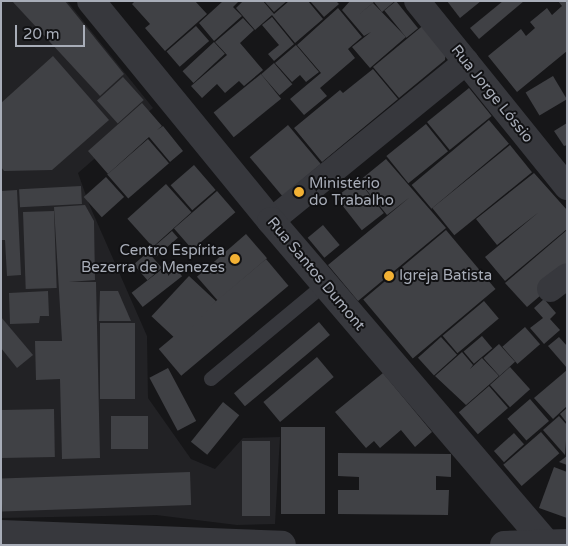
<!DOCTYPE html>
<meta charset="utf-8">
<style>
body{margin:0}
#map{position:relative;width:568px;height:546px;overflow:hidden;background:#161618;font-family:"Varela Round",sans-serif}
div>[style]{position:absolute}
.built>*{inset:0;background:#222225}
.building>*{inset:0;background:#404145;transform-origin:0 0}
.service>*{height:14px;margin:-7px;padding:0 7px;transform-origin:7px;border-radius:7px;background:#37383d}
.minor>*{height:26px;margin:-13px;padding:0 13px;transform-origin:13px;border-radius:13px;background:#37383d}
.tertiary>*{height:28px;margin:-14px;padding:0 14px;transform-origin:14px;border-radius:14px;background:#37383d}
.dots>*{width:14px;height:14px;translate:-50% -50%;box-sizing:border-box;border:2px solid #111113;border-radius:50%}
span{translate:-50% -50%;white-space:nowrap;text-align:center;line-height:1.15;-webkit-text-stroke:4px #111113;paint-order:stroke}
.street-label{font-size:15px;color:#a8adb8}
.poi-label{font-size:15px;color:#a8adb8}
.left{translate:0 -50%;text-align:left}
.right{translate:-100% -50%;text-align:right}
.frame{position:absolute;inset:0;border:2px solid #a8adb8;pointer-events:none}
.scale{position:absolute;left:15px;top:25px;width:70px;height:22px;box-sizing:border-box;border:2px solid #a8adb8;border-top:0;padding-left:6px;font-size:15px;line-height:18px;white-space:nowrap;color:#a8adb8;-webkit-text-stroke:4px #111113;paint-order:stroke}
</style>
<div id="map">
<div class="built">
<div style="clip-path:polygon(1px 1px,67px 1px,153px 108px,78px 173px,89px 204px,147px 336px,148px 398px,191px 459px,215px 469px,243px 438px,280px 437px,275px 524px,237px 525px,156px 515px,1px 518px)"></div>
</div>
<div class="building">
<div style="clip-path:polygon(12px 1px,65px 1px,124px 74px,100px 96px)"></div>
<div style="clip-path:polygon(135px 1px,195px 1px,207px 14px,165px 51px,145px 28px,150px 24px,132px 4px)"></div>
<div style="clip-path:polygon(223px 1px,239px 1px,233px 7px,242px 16px,214px 41px,199px 23px)"></div>
<div style="clip-path:polygon(243px 1px,263px 1px,274px 14px,289px 1px,308px 1px,323px 19px,295px 43px,272px 15px,255px 30px,236px 8px)"></div>
<div style="clip-path:polygon(264px 1px,287px 1px,274px 12px)"></div>
<div style="clip-path:polygon(310px 1px,336px 1px,339px 4px,324px 17px)"></div>
<div style="clip-path:polygon(350px 1px,395px 1px,382px 12px,374px 2px,357px 16px,373px 3px,406px 37px,370px 68px,352px 47px,371px 32px,364px 36px,342px 10px)"></div>
<div style="left:396px;top:1px;width:35px;height:15px;rotate:51deg"></div>
<div style="clip-path:polygon(447px 1px,481px 1px,460px 18px)"></div>
<div style="clip-path:polygon(503px 1px,524px 1px,479px 39px,470px 28px)"></div>
<div style="clip-path:polygon(558px 1px,567px 1px,567px 51px,517px 92px,488px 56px,521px 29px,526px 36px,535px 28px,530px 22px,547px 8px,552px 15px,562px 6px)"></div>
<div style="clip-path:polygon(338px 8px,362px 37px,348px 49px,355px 58px,320px 88px,327px 96px,304px 115px,290px 99px,321px 73px,297px 45px)"></div>
<div style="clip-path:polygon(272px 17px,294px 44px,274px 61px,268px 54px,279px 45px,262px 25px)"></div>
<div style="clip-path:polygon(243px 18px,254px 30px,240px 43px,263px 70px,244px 86px,239px 81px,225px 93px,217px 84px,202px 98px,191px 86px,227px 55px,215px 42px)"></div>
<div style="clip-path:polygon(426px 23px,446px 48px,445px 60px,399px 98px,373px 67px)"></div>
<div style="left:196px;top:26px;width:20px;height:39px;rotate:49deg"></div>
<div style="left:214px;top:42px;width:16px;height:43px;rotate:47deg"></div>
<div style="clip-path:polygon(296px 45px,319px 72px,306px 82px,300px 75px,292px 82px,275px 63px)"></div>
<div style="clip-path:polygon(53px 56px,109px 120px,52px 170px,4px 171px,1px 167px,1px 103px)"></div>
<div style="left:274px;top:63px;width:28px;height:17px;rotate:49deg"></div>
<div style="clip-path:polygon(373px 69px,398px 99px,322px 162px,294px 128px,340px 90px,343px 93px)"></div>
<div style="left:261px;top:74px;width:32px;height:61px;rotate:51deg"></div>
<div style="left:553px;top:76px;width:27px;height:32px;rotate:59deg"></div>
<div style="left:123px;top:77px;width:31px;height:35px;rotate:48deg"></div>
<div style="left:469px;top:88px;width:36px;height:54px;rotate:51deg"></div>
<div style="clip-path:polygon(142px 103px,162px 126px,157px 130px,163px 126px,183px 151px,170px 162px,149px 137px,108px 174px,88px 151px)"></div>
<div style="left:489px;top:120px;width:31px;height:101px;rotate:50deg"></div>
<div style="clip-path:polygon(567px 123px,567px 145px,564px 146px,554px 131px)"></div>
<div style="left:426px;top:124px;width:35px;height:51px;rotate:51deg"></div>
<div style="left:288px;top:125px;width:51px;height:50px;rotate:50deg"></div>
<div style="left:148px;top:139px;width:32px;height:54px;rotate:49deg"></div>
<div style="left:510px;top:145px;width:35px;height:100px;rotate:51deg"></div>
<div style="clip-path:polygon(386px 159px,446px 228px,358px 301px,328px 265px,410px 197px,387px 215px,359px 181px)"></div>
<div style="left:194px;top:165px;width:33px;height:31px;rotate:49deg"></div>
<div style="clip-path:polygon(534px 173px,567px 210px,567px 229px,505px 281px,485px 257px,539px 212px,497px 245px,476px 219px)"></div>
<div style="left:106px;top:177px;width:27px;height:30px;rotate:48deg"></div>
<div style="left:358px;top:180px;width:42px;height:28px;rotate:52deg"></div>
<div style="left:166px;top:184px;width:38px;height:52px;rotate:48deg"></div>
<div style="left:81px;top:186px;width:18px;height:62px;rotate:87deg"></div>
<div style="clip-path:polygon(17px 190px,21px 275px,7px 276px,5px 240px,1px 240px,1px 191px)"></div>
<div style="left:217px;top:191px;width:28px;height:57px;rotate:49deg"></div>
<div style="clip-path:polygon(85px 205px,94px 221px,95px 280px,69px 282px,96px 282px,100px 458px,62px 459px,60px 379px,36px 380px,35px 341px,62px 341px,54px 207px)"></div>
<div style="left:54px;top:211px;width:77px;height:31px;rotate:88deg"></div>
<div style="left:323px;top:225px;width:26px;height:20px;rotate:50deg"></div>
<div style="left:446px;top:230px;width:77px;height:108px;rotate:50deg"></div>
<div style="clip-path:polygon(567px 230px,567px 273px,527px 307px,505px 283px)"></div>
<div style="left:172px;top:231px;width:9px;height:29px;rotate:49deg"></div>
<div style="left:246px;top:234px;width:32px;height:65px;rotate:49deg"></div>
<div style="left:148px;top:252px;width:21px;height:19px;rotate:49deg"></div>
<div style="left:266px;top:259px;width:35px;height:140px;rotate:50deg"></div>
<div style="left:171px;top:262px;width:18px;height:50px;rotate:52deg"></div>
<div style="left:189px;top:276px;width:37px;height:55px;rotate:43deg"></div>
<div style="clip-path:polygon(48px 291px,49px 316px,40px 316px,39px 323px,10px 324px,9px 293px)"></div>
<div style="clip-path:polygon(100px 291px,118px 291px,131px 321px,99px 321px)"></div>
<div style="clip-path:polygon(544px 299px,556px 313px,550px 319px,560px 330px,544px 344px,530px 328px,543px 318px,534px 308px)"></div>
<div style="left:484px;top:301px;width:23px;height:54px;rotate:50deg"></div>
<div style="clip-path:polygon(1px 317px,33px 355px,17px 368px,1px 348px)"></div>
<div style="left:319px;top:322px;width:17px;height:111px;rotate:50deg"></div>
<div style="left:100px;top:323px;width:35px;height:76px"></div>
<div style="left:525px;top:327px;width:23px;height:30px;rotate:49deg"></div>
<div style="left:482px;top:336px;width:16px;height:24px;rotate:50deg"></div>
<div style="left:441px;top:337px;width:24px;height:31px;rotate:48deg"></div>
<div style="clip-path:polygon(559px 337px,567px 346px,567px 368px,548px 346px)"></div>
<div style="left:499px;top:344px;width:24px;height:21px;rotate:48deg"></div>
<div style="clip-path:polygon(462px 352px,473px 365px,470px 369px,482px 358px,499px 376px,466px 405px,435px 376px)"></div>
<div style="left:317px;top:357px;width:26px;height:70px;rotate:50deg"></div>
<div style="left:510px;top:367px;width:30px;height:27px;rotate:48deg"></div>
<div style="left:168px;top:368px;width:60px;height:21px;rotate:62deg"></div>
<div style="clip-path:polygon(567px 370px,567px 406px,553px 419px,534px 398px)"></div>
<div style="clip-path:polygon(383px 373px,432px 432px,415px 447px,401px 430px,380px 448px,374px 441px,366px 448px,335px 412px)"></div>
<div style="left:489px;top:386px;width:29px;height:40px;rotate:49deg"></div>
<div style="left:530px;top:399px;width:29px;height:30px;rotate:49deg"></div>
<div style="left:223px;top:402px;width:21px;height:51px;rotate:39deg"></div>
<div style="clip-path:polygon(567px 408px,567px 423px,560px 414px)"></div>
<div style="left:54px;top:409px;width:48px;height:53px;rotate:89deg"></div>
<div style="left:148px;top:416px;width:33px;height:37px;rotate:90deg"></div>
<div style="clip-path:polygon(559px 416px,567px 425px,565px 455px,543px 430px)"></div>
<div style="left:281px;top:427px;width:44px;height:87px"></div>
<div style="left:541px;top:432px;width:28px;height:50px;rotate:49deg"></div>
<div style="left:514px;top:433px;width:15px;height:27px;rotate:48deg"></div>
<div style="left:242px;top:441px;width:28px;height:75px"></div>
<div style="clip-path:polygon(338px 453px,451px 454px,451px 477px,436px 476px,436px 490px,449px 490px,448px 515px,338px 514px,338px 490px,359px 490px,359px 477px,338px 476px)"></div>
<div style="clip-path:polygon(567px 456px,567px 465px,559px 462px)"></div>
<div style="clip-path:polygon(554px 467px,567px 472px,567px 518px,539px 508px)"></div>
<div style="left:190px;top:472px;width:33px;height:189px;rotate:88deg"></div>
</div>
<div class="service">
<div style="left:211px;top:379px;width:148px;rotate:-39.8deg"></div>
</div>
<div class="minor">
<div style="left:417px;top:1px;width:239px;rotate:51.1deg"></div>
<div style="left:271px;top:221px;width:252px;rotate:-39.2deg"></div>
<div style="left:550px;top:289px;width:21px;rotate:-37deg"></div>
</div>
<div class="tertiary">
<div style="left:91px;top:1px;width:284px;rotate:50.7deg"></div>
<div style="left:271px;top:221px;width:423px;rotate:49.5deg"></div>
<div style="left:1px;top:534px;width:281px;rotate:2.2deg"></div>
<div style="left:504px;top:545px;width:63px;rotate:-1.8deg"></div>
</div>
<div class="dots">
<div style="left:299px;top:192px;background:#f2b134"></div>
<div style="left:235px;top:259px;background:#f2b134"></div>
<div style="left:389px;top:276px;background:#f2b134"></div>
</div>
<div class="street-label">
<span style="left:492px;top:94px;rotate:51deg">Rua Jorge Lóssio</span>
<span style="left:316px;top:274px;rotate:50deg">Rua Santos Dumont</span>
</div>
<div class="poi-label">
<span class="left" style="left:309px;top:192px">Ministério<br>do Trabalho</span>
<span class="right" style="left:225px;top:259px">Centro Espírita<br>Bezerra de Menezes</span>
<span class="left" style="left:399px;top:276px">Igreja Batista</span>
</div>
<div class="frame"></div>
<div class="scale">20 m</div>
</div>
